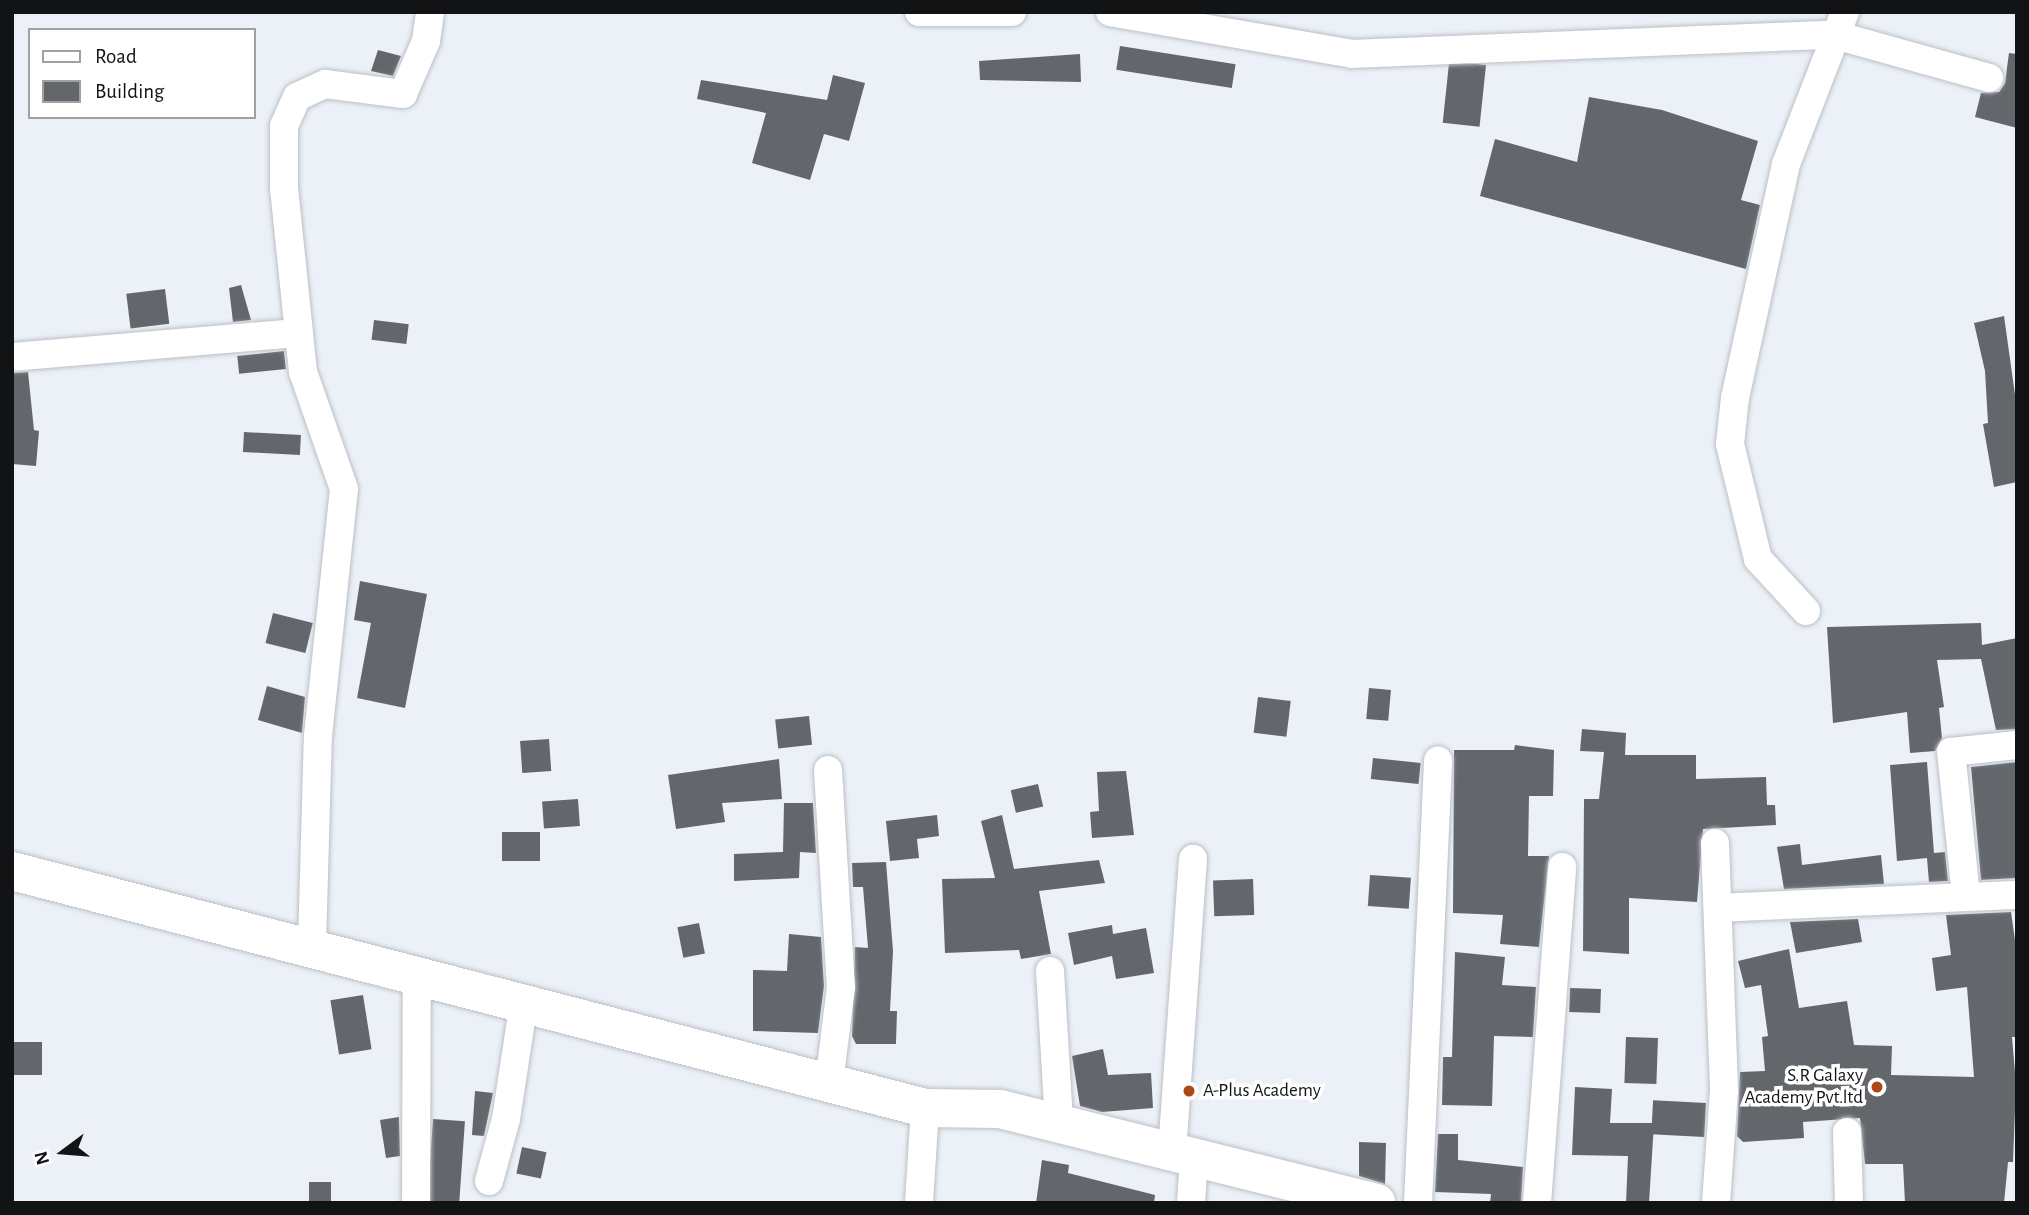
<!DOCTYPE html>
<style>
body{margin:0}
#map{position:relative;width:2029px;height:1215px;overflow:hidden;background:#ecf1f7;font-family:"Alegreya Sans",sans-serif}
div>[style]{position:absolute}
.building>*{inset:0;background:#63676c;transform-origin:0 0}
.roads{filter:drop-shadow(0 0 2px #bbc0c6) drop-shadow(0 0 2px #bbc0c6)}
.street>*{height:28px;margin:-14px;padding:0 14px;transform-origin:14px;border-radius:14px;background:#fff}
.secondary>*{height:38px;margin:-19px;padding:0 19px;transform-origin:19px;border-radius:19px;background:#fff}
.dots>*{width:19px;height:19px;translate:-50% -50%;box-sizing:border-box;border:4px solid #fff;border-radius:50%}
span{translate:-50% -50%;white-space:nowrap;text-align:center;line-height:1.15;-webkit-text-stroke:7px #fff;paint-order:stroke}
.poi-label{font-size:19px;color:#111315}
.right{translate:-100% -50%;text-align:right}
.left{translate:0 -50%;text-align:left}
.frame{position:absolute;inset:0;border:14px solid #111315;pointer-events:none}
.legend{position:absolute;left:28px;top:28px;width:228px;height:91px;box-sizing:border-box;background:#fff;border:2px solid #a0a1a1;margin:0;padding:9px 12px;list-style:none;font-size:21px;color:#111315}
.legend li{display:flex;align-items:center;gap:14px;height:35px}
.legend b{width:35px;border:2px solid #a0a1a1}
.north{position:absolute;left:28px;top:1117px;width:70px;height:70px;-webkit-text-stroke:5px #fff;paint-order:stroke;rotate:254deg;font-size:19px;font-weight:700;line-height:28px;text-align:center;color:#111315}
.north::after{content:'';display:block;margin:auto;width:24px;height:32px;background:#111315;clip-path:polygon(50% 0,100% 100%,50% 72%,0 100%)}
</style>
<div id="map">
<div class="building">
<div style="left:1120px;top:46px;width:117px;height:24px;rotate:9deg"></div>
<div style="clip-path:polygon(378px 50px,401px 56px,393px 76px,371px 71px)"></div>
<div style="clip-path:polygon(2009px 53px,2017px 54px,2017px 128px,1975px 117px,1981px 93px,1999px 92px,2005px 83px)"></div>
<div style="clip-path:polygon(1080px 54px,1081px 82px,980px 80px,979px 61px)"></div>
<div style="left:1486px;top:65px;width:62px;height:37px;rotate:96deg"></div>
<div style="clip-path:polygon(833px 75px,865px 83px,849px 141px,824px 134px,810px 180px,752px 163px,766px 113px,697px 99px,701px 80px,827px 100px)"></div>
<div style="clip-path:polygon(1589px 97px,1662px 110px,1758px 141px,1741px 200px,1760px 205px,1746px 269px,1480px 196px,1495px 139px,1577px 162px)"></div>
<div style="clip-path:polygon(241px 285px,251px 320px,233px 322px,229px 288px)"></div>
<div style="left:165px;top:289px;width:35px;height:39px;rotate:83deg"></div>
<div style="clip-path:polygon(2004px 316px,2017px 409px,2017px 482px,1994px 487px,1983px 424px,1988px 423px,1985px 371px,1974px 323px)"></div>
<div style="left:374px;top:320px;width:35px;height:20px;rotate:7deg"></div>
<div style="left:284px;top:351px;width:18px;height:47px;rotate:84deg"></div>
<div style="clip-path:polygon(28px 372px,34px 430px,39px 431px,36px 466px,12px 464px,12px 373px)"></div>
<div style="left:244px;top:432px;width:57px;height:20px;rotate:3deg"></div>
<div style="clip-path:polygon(360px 581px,427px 594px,405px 708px,357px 698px,371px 623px,354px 620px)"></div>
<div style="left:273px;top:613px;width:41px;height:31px;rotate:14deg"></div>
<div style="clip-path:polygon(1981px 623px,1982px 645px,2017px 638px,2017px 729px,1996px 730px,1981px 659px,1937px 660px,1944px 707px,1939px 708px,1942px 738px,1935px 751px,1910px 753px,1907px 712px,1833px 723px,1827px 627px)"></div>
<div style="clip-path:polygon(267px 686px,305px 697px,302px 733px,258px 720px)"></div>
<div style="left:1369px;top:688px;width:22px;height:31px;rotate:5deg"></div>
<div style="left:1258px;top:697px;width:33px;height:36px;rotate:7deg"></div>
<div style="left:809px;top:716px;width:29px;height:34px;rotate:84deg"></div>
<div style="clip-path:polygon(1582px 729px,1626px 733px,1625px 755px,1696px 755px,1696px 779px,1766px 777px,1767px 805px,1775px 805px,1776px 825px,1703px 829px,1697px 902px,1629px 898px,1629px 954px,1583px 951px,1584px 799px,1599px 799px,1604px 752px,1580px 751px)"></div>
<div style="left:549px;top:739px;width:32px;height:29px;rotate:86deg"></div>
<div style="clip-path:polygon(1515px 745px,1554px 750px,1553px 796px,1529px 796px,1528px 856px,1549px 856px,1539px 947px,1500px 944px,1503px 915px,1453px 913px,1454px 750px,1514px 750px)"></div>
<div style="left:1373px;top:758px;width:48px;height:21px;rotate:6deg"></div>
<div style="clip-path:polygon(779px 759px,782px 799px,722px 803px,725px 822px,676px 829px,668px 775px)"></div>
<div style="clip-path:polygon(1927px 762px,1934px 853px,1945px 852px,1948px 881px,1929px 882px,1927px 858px,1897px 861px,1890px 765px)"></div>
<div style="clip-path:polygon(2017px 762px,2017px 878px,1981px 880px,1971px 767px)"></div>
<div style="clip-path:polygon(1126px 771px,1134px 835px,1092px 838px,1090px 812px,1099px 811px,1097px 772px)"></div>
<div style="left:1038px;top:784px;width:23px;height:28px;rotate:77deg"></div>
<div style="left:578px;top:799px;width:27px;height:36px;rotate:86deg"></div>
<div style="clip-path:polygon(784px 803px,813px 803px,816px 853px,800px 852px,799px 878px,734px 881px,734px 854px,783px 852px)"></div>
<div style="clip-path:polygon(937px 815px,939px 836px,917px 839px,919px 858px,890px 861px,886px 821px)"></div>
<div style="clip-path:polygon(1002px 815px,1014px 869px,1099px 860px,1105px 883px,1039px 891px,1051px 954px,1021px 959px,1019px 950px,945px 953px,942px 879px,995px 878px,981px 821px)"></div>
<div style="left:502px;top:832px;width:38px;height:29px"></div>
<div style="clip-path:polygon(1800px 844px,1802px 865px,1881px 855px,1884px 884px,1784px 889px,1777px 847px)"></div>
<div style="clip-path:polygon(886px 862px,893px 951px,890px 1011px,897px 1011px,896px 1044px,856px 1044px,852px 1036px,855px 947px,868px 948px,863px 887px,853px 887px,852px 863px)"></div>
<div style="left:1370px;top:875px;width:41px;height:31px;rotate:4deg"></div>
<div style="left:1253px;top:879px;width:36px;height:40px;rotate:88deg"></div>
<div style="clip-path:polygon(2011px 912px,2017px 954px,2017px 1037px,2012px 1037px,2016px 1084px,2013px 1162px,2008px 1162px,2004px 1203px,1905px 1203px,1903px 1164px,1865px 1164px,1860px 1118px,1803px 1122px,1804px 1138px,1743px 1142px,1737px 1136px,1740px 1072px,1765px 1071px,1762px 1037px,1768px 1036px,1761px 985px,1745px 988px,1738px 961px,1789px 949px,1799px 1008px,1847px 1001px,1854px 1045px,1892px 1046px,1891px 1075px,1974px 1077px,1967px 987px,1936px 991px,1932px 958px,1951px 955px,1946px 915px)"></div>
<div style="clip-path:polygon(1858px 919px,1862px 942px,1796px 953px,1790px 922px)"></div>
<div style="left:699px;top:923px;width:31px;height:22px;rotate:79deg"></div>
<div style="clip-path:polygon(1112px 925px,1113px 934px,1146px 928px,1154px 973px,1116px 979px,1112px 956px,1074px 965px,1068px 933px)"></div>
<div style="clip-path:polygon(789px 934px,821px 937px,824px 986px,818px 1033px,753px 1031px,753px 970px,787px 971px)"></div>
<div style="clip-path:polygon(1455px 952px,1505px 957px,1502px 985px,1536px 987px,1533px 1037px,1494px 1036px,1492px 1106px,1442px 1105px,1443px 1057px,1452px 1057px)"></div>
<div style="left:1570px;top:988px;width:31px;height:24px;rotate:2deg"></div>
<div style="left:363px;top:995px;width:55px;height:33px;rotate:81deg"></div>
<div style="left:1626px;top:1037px;width:32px;height:46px;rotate:2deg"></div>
<div style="left:42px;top:1042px;width:33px;height:30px;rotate:90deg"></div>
<div style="clip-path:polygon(1103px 1049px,1108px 1075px,1151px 1073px,1153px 1108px,1102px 1112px,1080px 1106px,1072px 1056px)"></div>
<div style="clip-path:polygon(1575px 1087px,1612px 1089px,1610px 1123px,1654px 1123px,1649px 1203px,1626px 1203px,1628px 1156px,1572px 1155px)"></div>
<div style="clip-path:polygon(475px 1091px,493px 1093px,484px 1136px,472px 1135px)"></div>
<div style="left:1706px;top:1103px;width:34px;height:53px;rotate:93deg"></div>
<div style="clip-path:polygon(399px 1117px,400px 1156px,386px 1158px,380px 1120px)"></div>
<div style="left:433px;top:1119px;width:32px;height:84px;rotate:4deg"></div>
<div style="clip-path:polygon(1438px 1134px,1458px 1134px,1458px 1160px,1523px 1167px,1521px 1203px,1490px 1203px,1491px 1194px,1435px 1192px)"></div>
<div style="clip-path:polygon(1359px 1142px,1386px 1143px,1385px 1184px,1359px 1176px)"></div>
<div style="left:522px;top:1147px;width:25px;height:27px;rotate:12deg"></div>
<div style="clip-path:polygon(1042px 1160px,1069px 1165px,1068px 1173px,1155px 1195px,1154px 1203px,1036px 1203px)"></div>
<div style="left:309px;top:1182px;width:22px;height:21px"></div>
</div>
<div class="roads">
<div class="street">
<div style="left:919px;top:12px;width:93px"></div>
<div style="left:1110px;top:12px;width:246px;rotate:9.8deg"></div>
<div style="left:1352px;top:54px;width:483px;rotate:-2.3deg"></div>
<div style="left:1835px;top:35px;width:160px;rotate:15.6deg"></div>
<div style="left:12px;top:357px;width:287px;rotate:-4.8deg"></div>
<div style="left:1806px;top:611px;width:71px;rotate:-132.7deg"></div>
<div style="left:1758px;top:559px;width:118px;rotate:-103.7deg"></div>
<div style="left:1730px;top:444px;width:46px;rotate:-83.8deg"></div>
<div style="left:1735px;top:398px;width:239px;rotate:-77.7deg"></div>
<div style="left:1786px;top:164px;width:163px;rotate:-68.8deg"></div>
<div style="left:828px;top:770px;width:217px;rotate:86.6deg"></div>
<div style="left:841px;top:987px;width:97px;rotate:97.1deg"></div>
<div style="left:1715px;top:843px;width:248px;rotate:87.9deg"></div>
<div style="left:1724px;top:1091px;width:112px;rotate:94.1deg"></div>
<div style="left:1966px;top:896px;width:145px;rotate:-95.9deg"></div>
<div style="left:1951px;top:752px;width:66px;rotate:-6.1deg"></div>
<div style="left:1718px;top:908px;width:299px;rotate:-2.5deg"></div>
<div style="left:312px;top:946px;width:210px;rotate:-88.4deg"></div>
<div style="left:318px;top:736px;width:248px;rotate:-84deg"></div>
<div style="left:344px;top:489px;width:124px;rotate:-109.3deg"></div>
<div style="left:303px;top:372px;width:184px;rotate:-95.9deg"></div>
<div style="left:284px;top:189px;width:63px;rotate:-90deg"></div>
<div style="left:284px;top:126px;width:32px;rotate:-66deg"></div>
<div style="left:297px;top:97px;width:31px;rotate:-25deg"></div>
<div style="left:325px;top:84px;width:79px;rotate:7.3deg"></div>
<div style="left:403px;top:94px;width:58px;rotate:-66.5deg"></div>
<div style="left:426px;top:41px;width:29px;rotate:-82deg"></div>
<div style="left:1050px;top:971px;width:153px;rotate:86.6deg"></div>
<div style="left:1847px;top:1132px;width:71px;rotate:88.4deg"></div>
<div style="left:1172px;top:1152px;width:294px;rotate:-85.9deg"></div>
<div style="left:489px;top:1181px;width:64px;rotate:-74.7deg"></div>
<div style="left:506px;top:1119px;width:118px;rotate:-81.3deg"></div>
<div style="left:416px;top:1203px;width:230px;rotate:-89.8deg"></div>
<div style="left:919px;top:1203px;width:95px;rotate:-86.4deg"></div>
<div style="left:1191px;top:1203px;width:45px;rotate:-86.2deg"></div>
<div style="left:1418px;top:1203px;width:443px;rotate:-87.4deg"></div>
<div style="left:1537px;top:1203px;width:337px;rotate:-85.7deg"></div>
</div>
<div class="secondary">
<div style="left:12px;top:871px;width:943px;rotate:14.55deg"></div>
<div style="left:925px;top:1108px;width:75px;rotate:0.8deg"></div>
<div style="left:1000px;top:1109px;width:388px;rotate:14deg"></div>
</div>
</div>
<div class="dots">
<div style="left:1877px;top:1087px;background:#ad4819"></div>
<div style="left:1189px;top:1091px;background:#ad4819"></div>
</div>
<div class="poi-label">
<span class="right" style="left:1863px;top:1087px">S.R Galaxy<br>Academy Pvt.ltd</span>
<span class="left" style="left:1203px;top:1091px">A-Plus Academy</span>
</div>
<div class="frame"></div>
<ul class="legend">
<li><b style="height:9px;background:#fff"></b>Road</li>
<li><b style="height:19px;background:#63676c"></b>Building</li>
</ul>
<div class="north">N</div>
</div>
